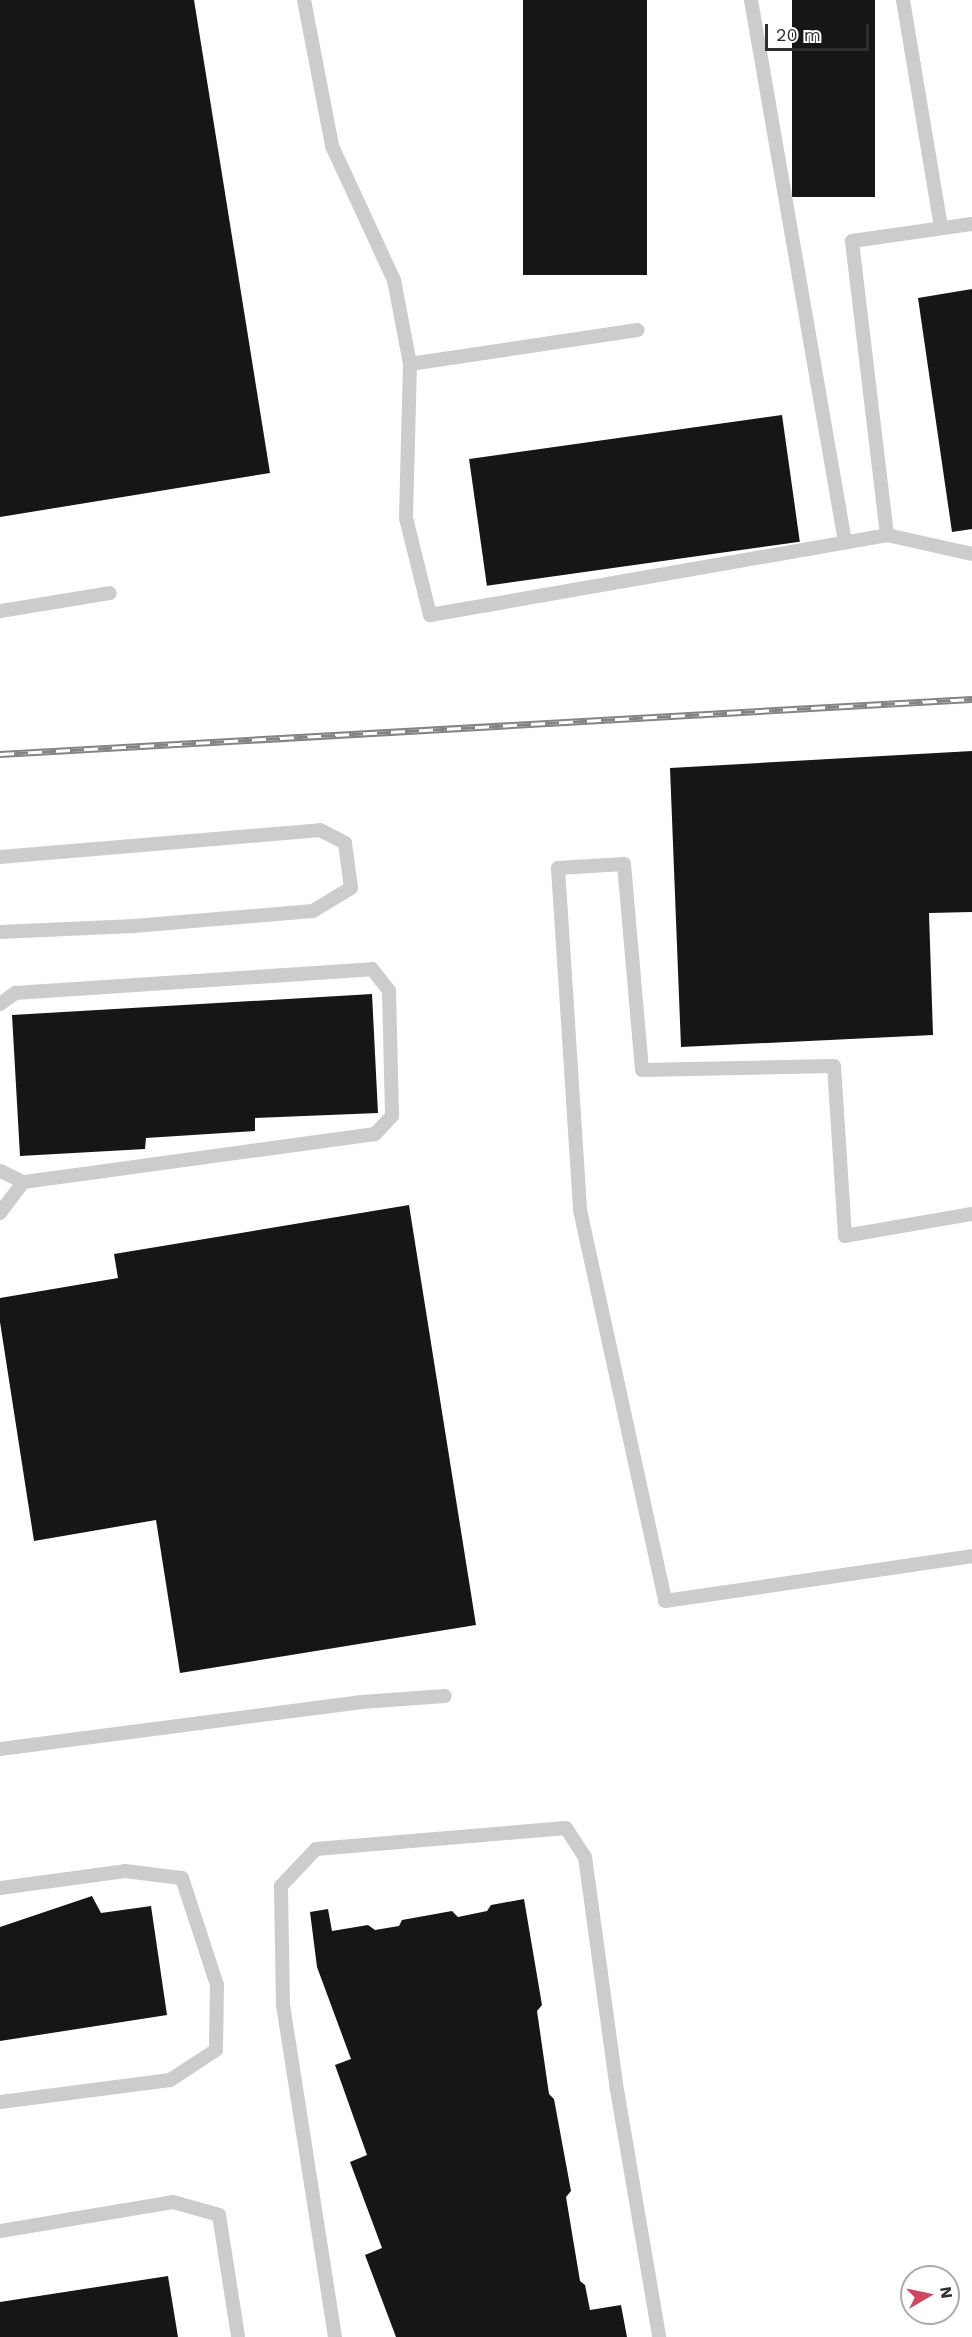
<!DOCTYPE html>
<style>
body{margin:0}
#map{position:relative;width:972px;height:2337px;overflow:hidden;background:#fff;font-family:"Work Sans",sans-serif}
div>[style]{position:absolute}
.building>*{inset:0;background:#161616;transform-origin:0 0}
.service>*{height:14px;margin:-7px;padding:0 7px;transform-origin:7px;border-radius:7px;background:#ccc}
.rail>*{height:7px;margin-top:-3.5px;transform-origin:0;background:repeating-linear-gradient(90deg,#fff 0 14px,#848484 0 28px);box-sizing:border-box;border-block:2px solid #848484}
span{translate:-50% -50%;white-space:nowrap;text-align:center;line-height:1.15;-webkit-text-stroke:6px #fff;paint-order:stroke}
.north{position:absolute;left:900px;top:2265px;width:60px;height:60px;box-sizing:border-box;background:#fff;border:2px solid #acacac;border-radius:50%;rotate:81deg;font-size:16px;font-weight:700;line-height:24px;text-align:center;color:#2f2f2f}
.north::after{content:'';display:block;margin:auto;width:21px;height:27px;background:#cf4860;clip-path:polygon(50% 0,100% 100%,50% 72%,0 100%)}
.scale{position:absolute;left:765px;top:24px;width:104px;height:27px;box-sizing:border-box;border:3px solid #2f2f2f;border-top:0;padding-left:8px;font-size:18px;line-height:21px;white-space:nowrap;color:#2f2f2f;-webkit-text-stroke:4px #fff;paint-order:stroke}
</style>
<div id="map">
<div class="building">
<div style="clip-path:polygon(0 0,194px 0,270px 473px,0 517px)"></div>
<div style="left:523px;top:0;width:124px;height:275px"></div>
<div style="left:792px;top:0;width:83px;height:197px"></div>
<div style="clip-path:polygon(972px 289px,972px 529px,952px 532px,918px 298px)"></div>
<div style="left:782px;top:415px;width:128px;height:316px;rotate:82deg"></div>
<div style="clip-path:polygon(972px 751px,972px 912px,929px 913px,933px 1035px,681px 1047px,670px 768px)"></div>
<div style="clip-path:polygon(372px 994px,378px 1113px,255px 1118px,255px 1131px,146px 1138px,145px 1149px,20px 1156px,12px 1015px)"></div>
<div style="clip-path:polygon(409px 1205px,476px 1625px,180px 1673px,156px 1520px,34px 1541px,0 1322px,0 1298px,118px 1278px,114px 1254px)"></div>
<div style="clip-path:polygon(92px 1896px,101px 1913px,151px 1906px,167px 2015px,0 2041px,0 1927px)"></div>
<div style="clip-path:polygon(524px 1899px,542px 2005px,537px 2011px,549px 2094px,554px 2099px,571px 2191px,566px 2197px,580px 2281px,585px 2285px,590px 2310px,621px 2305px,627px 2337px,396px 2337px,365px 2255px,382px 2248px,350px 2162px,367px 2155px,335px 2065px,351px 2059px,317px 1967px,310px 1912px,328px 1909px,332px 1931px,368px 1925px,375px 1930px,399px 1926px,402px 1920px,452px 1911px,458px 1917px,487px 1911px,491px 1905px)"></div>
<div style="clip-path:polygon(168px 2276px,178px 2337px,0 2337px,0 2302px)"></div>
</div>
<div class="service">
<div style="left:304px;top:0;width:149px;rotate:79.1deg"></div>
<div style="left:332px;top:146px;width:148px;rotate:65.2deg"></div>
<div style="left:394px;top:280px;width:86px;rotate:79.2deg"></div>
<div style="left:410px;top:364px;width:230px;rotate:-8.5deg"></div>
<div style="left:751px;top:0;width:550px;rotate:80.16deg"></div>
<div style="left:903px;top:0;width:231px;rotate:80.5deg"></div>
<div style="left:410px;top:364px;width:154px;rotate:91.5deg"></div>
<div style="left:406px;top:518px;width:100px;rotate:76.1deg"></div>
<div style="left:430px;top:615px;width:464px;rotate:-9.9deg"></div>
<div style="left:887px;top:535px;width:296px;rotate:-96.8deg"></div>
<div style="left:852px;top:241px;width:121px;rotate:-8.1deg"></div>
<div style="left:887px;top:535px;width:87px;rotate:12.6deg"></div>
<div style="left:0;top:611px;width:111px;rotate:-9.3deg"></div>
<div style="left:0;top:857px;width:321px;rotate:-4.8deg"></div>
<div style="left:320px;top:830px;width:28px;rotate:27deg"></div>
<div style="left:345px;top:843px;width:45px;rotate:82.4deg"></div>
<div style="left:351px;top:888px;width:44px;rotate:148.8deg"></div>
<div style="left:313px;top:911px;width:180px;rotate:175.2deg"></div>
<div style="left:134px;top:926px;width:134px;rotate:177.4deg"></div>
<div style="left:0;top:1004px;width:19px;rotate:-36deg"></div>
<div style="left:15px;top:993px;width:358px;rotate:-3.8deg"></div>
<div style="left:372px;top:969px;width:28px;rotate:52deg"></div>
<div style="left:389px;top:991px;width:125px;rotate:88.6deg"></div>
<div style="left:392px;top:1116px;width:25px;rotate:133deg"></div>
<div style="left:375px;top:1134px;width:355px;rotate:172.2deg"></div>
<div style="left:23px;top:1182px;width:25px;rotate:-154deg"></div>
<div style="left:0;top:1213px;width:39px;rotate:-53deg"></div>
<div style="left:972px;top:1214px;width:129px;rotate:170.2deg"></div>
<div style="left:845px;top:1236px;width:170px;rotate:-93.7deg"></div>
<div style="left:834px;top:1066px;width:192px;rotate:178.8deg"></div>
<div style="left:642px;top:1070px;width:207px;rotate:-95deg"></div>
<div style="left:624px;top:864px;width:66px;rotate:176.5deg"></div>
<div style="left:558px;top:868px;width:343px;rotate:86.3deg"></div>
<div style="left:580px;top:1210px;width:400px;rotate:77.7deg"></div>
<div style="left:665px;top:1601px;width:310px;rotate:-8.3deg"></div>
<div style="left:0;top:1749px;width:365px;rotate:-7.4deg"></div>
<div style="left:362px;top:1702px;width:83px;rotate:-4.1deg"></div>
<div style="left:0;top:1888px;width:126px;rotate:-7.7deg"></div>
<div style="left:125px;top:1871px;width:57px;rotate:7deg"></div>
<div style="left:182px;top:1878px;width:113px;rotate:71.9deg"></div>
<div style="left:217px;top:1985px;width:65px;rotate:90.9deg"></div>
<div style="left:216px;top:2050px;width:55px;rotate:146.9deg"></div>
<div style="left:170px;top:2080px;width:171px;rotate:172.6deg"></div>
<div style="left:0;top:2231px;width:175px;rotate:-9.5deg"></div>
<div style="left:173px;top:2202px;width:48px;rotate:15.8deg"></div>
<div style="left:219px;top:2215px;width:123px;rotate:81.1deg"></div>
<div style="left:335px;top:2337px;width:336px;rotate:-98.9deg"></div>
<div style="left:283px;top:2005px;width:119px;rotate:-91deg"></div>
<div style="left:281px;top:1886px;width:51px;rotate:-46.6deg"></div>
<div style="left:316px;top:1849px;width:251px;rotate:-4.8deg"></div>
<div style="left:566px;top:1828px;width:35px;rotate:57deg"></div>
<div style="left:585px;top:1857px;width:235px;rotate:82.2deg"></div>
<div style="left:617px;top:2090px;width:251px;rotate:80.3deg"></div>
</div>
<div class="rail">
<div style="left:0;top:754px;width:974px;rotate:-3.24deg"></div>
</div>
<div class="north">N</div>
<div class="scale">20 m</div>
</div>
